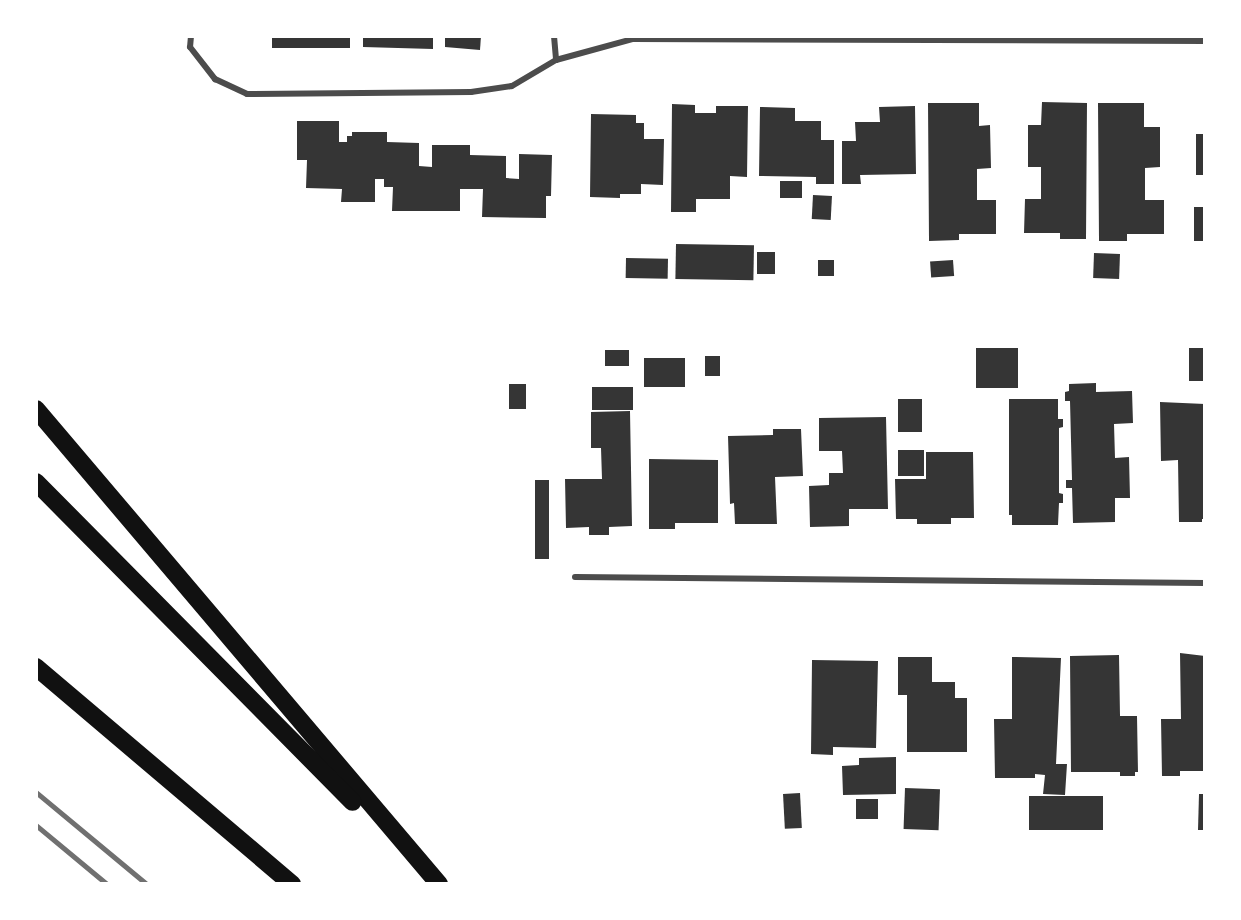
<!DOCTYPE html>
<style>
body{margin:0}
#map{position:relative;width:1241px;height:920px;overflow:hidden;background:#fff;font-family:"PT Sans Narrow",sans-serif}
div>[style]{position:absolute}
.building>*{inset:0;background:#353535;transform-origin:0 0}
.minor>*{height:6px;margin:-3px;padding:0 3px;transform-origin:3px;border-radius:3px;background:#4c4c4c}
.motorway>*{height:18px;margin:-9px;padding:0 9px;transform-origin:9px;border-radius:9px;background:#111}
.rail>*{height:4.5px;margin:-2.25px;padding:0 2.25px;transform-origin:2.25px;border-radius:2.25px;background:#707070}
span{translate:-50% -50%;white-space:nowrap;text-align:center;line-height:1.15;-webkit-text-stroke:6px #fff;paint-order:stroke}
.frame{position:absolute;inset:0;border:38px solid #fff;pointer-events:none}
</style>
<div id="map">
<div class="building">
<div style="left:272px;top:36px;width:78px;height:12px"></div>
<div style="clip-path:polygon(363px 36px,433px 36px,433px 49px,363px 47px)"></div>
<div style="clip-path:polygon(445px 36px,481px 36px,480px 50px,445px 47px)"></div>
<div style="clip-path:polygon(1042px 102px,1087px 103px,1086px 239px,1060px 239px,1060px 233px,1024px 233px,1025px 199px,1041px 199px,1041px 167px,1028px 167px,1028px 125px,1041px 125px)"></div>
<div style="clip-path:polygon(928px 103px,979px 103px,979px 126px,990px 125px,991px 168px,977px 169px,977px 200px,996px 200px,996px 234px,959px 234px,959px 240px,929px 241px)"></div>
<div style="clip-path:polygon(1098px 103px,1144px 103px,1144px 127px,1160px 127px,1160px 167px,1145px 168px,1145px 200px,1164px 200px,1164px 234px,1127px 234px,1127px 241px,1099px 241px)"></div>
<div style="clip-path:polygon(672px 104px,695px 105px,695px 113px,716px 113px,716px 106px,748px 106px,747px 177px,730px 176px,730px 199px,696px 199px,696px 212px,671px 212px)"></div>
<div style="clip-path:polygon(915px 106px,916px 174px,860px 175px,861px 184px,842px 184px,842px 141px,856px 141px,855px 122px,880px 122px,879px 107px)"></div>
<div style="clip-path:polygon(760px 107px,795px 108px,795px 121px,821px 121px,821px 140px,834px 140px,834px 184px,816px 184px,816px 177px,759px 176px)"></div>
<div style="clip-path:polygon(591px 114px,636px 115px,636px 123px,644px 123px,644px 139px,664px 139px,663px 185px,641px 184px,641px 194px,620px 194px,620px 198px,590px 197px)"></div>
<div style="clip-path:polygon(297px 121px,339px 121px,339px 142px,347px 142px,347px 136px,352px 136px,352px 132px,387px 132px,387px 142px,419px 143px,419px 166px,432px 167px,432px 145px,470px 145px,470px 155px,506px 156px,506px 178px,519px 179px,519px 154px,552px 155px,551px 196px,546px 196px,546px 218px,482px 217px,483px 189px,460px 189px,460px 211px,392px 211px,393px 187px,384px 187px,384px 179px,375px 179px,375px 202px,341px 202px,342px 189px,306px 188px,307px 160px,297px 160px)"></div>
<div style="left:1196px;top:134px;width:9px;height:41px"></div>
<div style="left:802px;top:181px;width:17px;height:22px;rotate:90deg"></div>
<div style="left:813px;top:195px;width:19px;height:24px;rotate:3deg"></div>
<div style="left:1194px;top:207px;width:11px;height:34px"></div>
<div style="left:676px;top:244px;width:78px;height:35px;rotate:1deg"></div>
<div style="left:757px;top:252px;width:18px;height:22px"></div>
<div style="left:1094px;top:253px;width:26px;height:25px;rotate:2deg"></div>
<div style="left:626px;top:258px;width:42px;height:20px;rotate:1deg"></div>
<div style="left:818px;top:260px;width:16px;height:16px"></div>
<div style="left:953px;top:260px;width:16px;height:23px;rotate:86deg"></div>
<div style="left:976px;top:348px;width:42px;height:40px"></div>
<div style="left:1189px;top:348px;width:16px;height:33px"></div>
<div style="left:629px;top:350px;width:16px;height:24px;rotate:90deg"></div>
<div style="left:705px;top:356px;width:15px;height:20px"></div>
<div style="left:644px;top:358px;width:41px;height:29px"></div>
<div style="clip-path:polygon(1096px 383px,1096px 392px,1132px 391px,1133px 423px,1114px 424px,1115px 458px,1129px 457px,1130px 498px,1115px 498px,1115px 522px,1073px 523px,1072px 488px,1066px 488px,1066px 480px,1072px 480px,1070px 401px,1065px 401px,1065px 392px,1069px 391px,1069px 384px)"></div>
<div style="left:509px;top:384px;width:17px;height:25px"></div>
<div style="left:633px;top:387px;width:23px;height:41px;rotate:90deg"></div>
<div style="left:898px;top:399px;width:24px;height:33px"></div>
<div style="clip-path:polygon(1009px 399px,1058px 399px,1058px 419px,1063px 419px,1063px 427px,1059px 428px,1059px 493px,1063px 494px,1063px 503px,1059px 503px,1058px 525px,1012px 525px,1012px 515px,1009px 515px)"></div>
<div style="clip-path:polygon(1160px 402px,1205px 404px,1205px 519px,1202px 519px,1202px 522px,1179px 522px,1178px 460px,1161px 461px)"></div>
<div style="clip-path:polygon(630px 411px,632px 526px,609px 527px,609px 535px,589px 535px,589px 527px,566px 528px,565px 479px,602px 479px,601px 448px,591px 448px,591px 412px)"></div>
<div style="clip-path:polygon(886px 417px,888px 509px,849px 509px,849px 526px,810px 527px,809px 486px,829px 485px,829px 473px,843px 473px,842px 451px,819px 451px,819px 418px)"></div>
<div style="clip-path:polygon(773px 429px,801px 429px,803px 476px,775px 477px,777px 524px,735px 524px,734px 503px,730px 504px,728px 436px,773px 435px)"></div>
<div style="left:898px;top:450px;width:26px;height:26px"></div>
<div style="clip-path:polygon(926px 452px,973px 452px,974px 518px,951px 518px,951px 524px,917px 524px,917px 519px,896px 519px,895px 479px,926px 479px)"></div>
<div style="clip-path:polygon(649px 459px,718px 460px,718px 523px,675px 523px,675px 529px,649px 529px)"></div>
<div style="left:535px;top:480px;width:14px;height:79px"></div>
<div style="clip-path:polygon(1180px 653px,1205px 656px,1205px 771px,1180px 771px,1180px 776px,1162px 776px,1161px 719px,1181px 719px)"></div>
<div style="clip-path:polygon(1119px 655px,1120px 716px,1137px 716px,1138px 772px,1135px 772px,1135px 776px,1120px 776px,1120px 772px,1071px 772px,1070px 656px)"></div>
<div style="clip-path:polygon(898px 657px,932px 657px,932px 682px,955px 682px,955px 698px,967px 698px,967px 752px,907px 752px,907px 695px,898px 695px)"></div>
<div style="clip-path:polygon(1012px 657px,1061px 658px,1056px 764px,1067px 764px,1065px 795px,1043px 794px,1045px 775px,1035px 774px,1035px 778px,995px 778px,994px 719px,1012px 719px)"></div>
<div style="clip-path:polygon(812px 660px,878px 661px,876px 748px,833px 747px,833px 755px,811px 754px)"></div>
<div style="clip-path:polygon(896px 757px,896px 794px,843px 795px,842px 766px,859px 765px,859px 758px)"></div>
<div style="left:905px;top:788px;width:35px;height:41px;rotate:2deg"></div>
<div style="left:800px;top:793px;width:35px;height:17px;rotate:87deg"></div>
<div style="clip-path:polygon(1199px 794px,1205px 794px,1205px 830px,1198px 830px)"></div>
<div style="left:1029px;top:796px;width:74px;height:34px"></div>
<div style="left:856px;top:799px;width:22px;height:20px"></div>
</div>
<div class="minor">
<div style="left:191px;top:36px;width:11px;rotate:95deg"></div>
<div style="left:190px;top:47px;width:41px;rotate:52deg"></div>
<div style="left:215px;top:79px;width:35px;rotate:25deg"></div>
<div style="left:247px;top:94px;width:224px;rotate:-0.5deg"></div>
<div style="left:471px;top:92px;width:41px;rotate:-8.3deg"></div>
<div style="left:512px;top:86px;width:51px;rotate:-30.6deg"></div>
<div style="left:556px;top:60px;width:80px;rotate:-15.3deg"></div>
<div style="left:633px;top:39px;width:572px;rotate:0.2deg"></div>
<div style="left:554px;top:36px;width:24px;rotate:85deg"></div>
<div style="left:575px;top:577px;width:630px;rotate:0.55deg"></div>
</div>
<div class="motorway">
<div style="left:36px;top:409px;width:623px;rotate:49.69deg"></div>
<div style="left:36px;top:482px;width:450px;rotate:45.3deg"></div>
<div style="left:36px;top:667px;width:336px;rotate:40.3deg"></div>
</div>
<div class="rail">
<div style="left:36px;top:792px;width:144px;rotate:39.7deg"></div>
<div style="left:36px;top:825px;width:92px;rotate:39.7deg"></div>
</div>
<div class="frame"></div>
</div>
